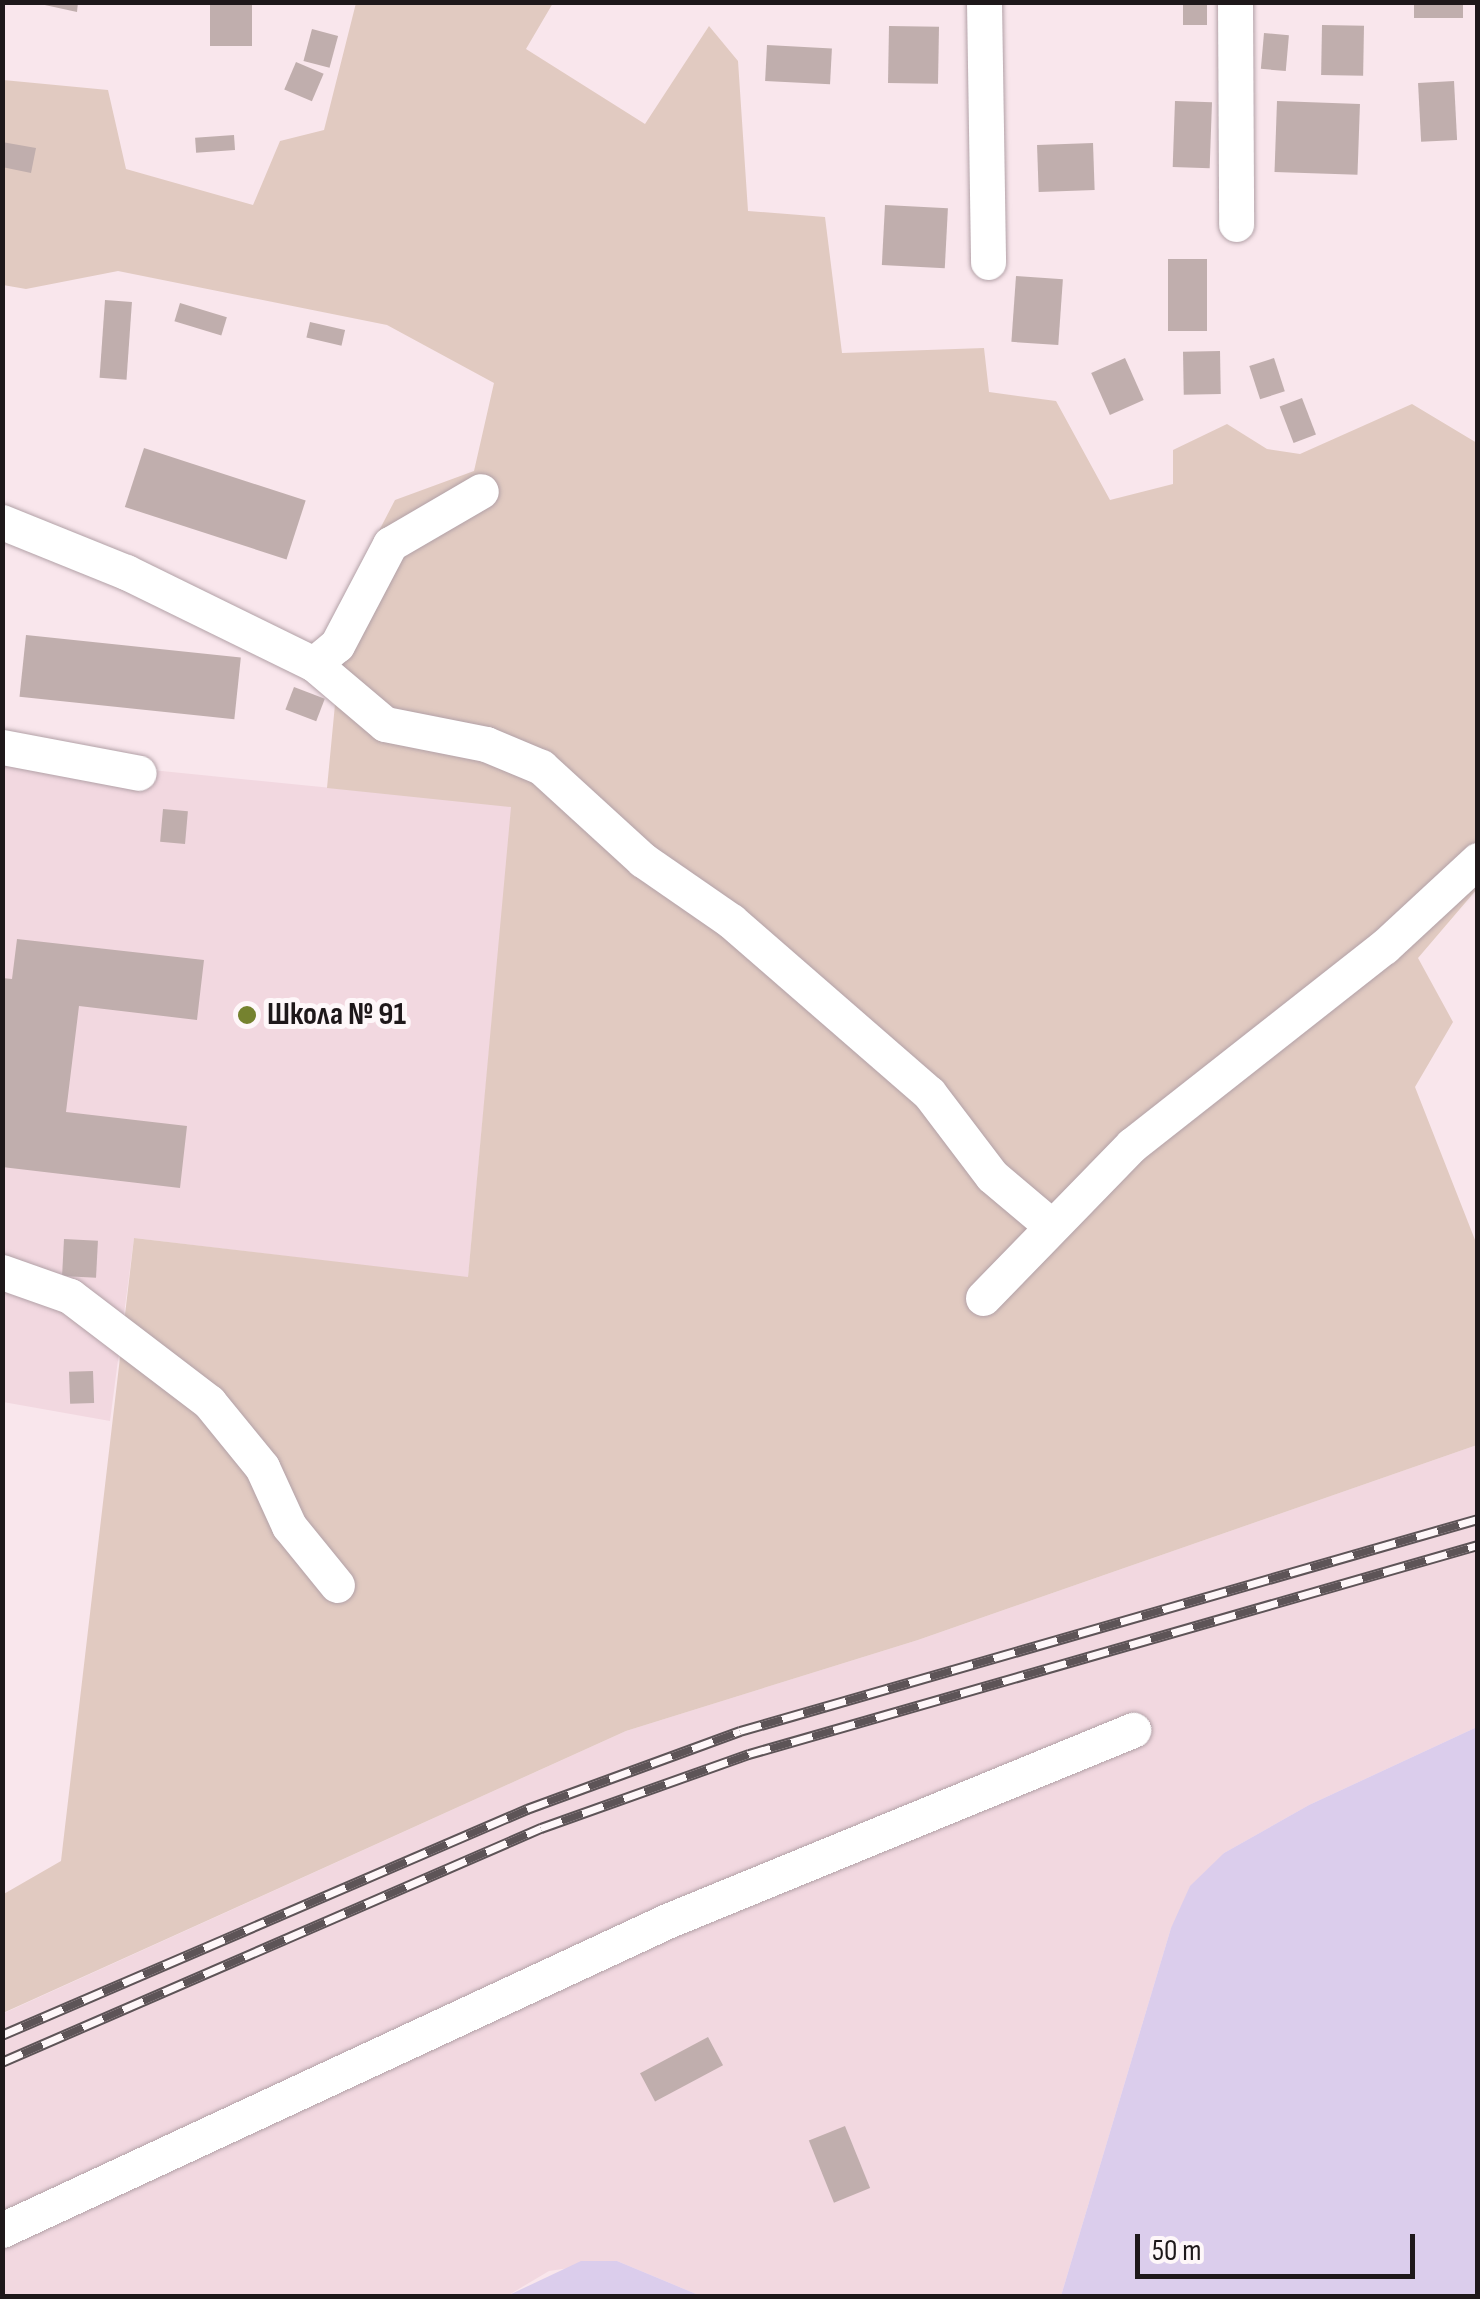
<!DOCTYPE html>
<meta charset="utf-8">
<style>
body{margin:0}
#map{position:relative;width:1480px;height:2299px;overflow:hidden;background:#f9e6ec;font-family:"Sofia Sans Condensed",sans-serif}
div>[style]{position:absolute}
.built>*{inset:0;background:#f2d8e0}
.green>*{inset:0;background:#e1cac1}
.water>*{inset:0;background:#dbcdec}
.building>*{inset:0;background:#c0aead;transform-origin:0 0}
.roads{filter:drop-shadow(0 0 2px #b2a1a7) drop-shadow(0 0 2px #b2a1a7)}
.minor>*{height:35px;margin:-17.5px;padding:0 17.5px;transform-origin:17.5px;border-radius:17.5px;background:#fff}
.rail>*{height:11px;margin-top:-5.5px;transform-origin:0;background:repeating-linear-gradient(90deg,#fef7f9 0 22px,#5d5457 0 44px);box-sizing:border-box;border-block:2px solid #5d5457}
.dots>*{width:28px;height:28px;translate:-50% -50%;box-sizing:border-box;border:5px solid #fef7f9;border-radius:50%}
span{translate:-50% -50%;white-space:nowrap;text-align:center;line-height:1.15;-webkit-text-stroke:10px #fef7f9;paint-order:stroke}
.poi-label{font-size:32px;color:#1e181a;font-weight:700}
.left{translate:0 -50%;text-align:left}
.frame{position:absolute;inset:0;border:5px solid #1e181a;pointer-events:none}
.scale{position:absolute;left:1135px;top:2234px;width:280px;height:45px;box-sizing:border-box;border:5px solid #1e181a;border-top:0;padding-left:12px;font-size:30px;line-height:35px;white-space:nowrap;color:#1e181a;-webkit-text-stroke:8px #fef7f9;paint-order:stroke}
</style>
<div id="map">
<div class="built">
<div style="clip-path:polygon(2px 755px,512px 806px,468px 1278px,134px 1238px,110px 1421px,3px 1402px)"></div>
<div style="clip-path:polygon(1477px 1445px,1477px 1727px,1309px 1805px,1224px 1853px,1171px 1928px,1061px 2296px,701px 2296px,617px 2261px,549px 2271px,507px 2296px,3px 2296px,2px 2014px,626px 1731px,918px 1640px)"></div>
</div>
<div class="green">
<div style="clip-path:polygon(356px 3px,553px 3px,526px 49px,645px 124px,709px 26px,738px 61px,748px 211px,825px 217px,842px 353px,984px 348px,989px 392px,1056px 401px,1110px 500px,1173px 484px,1173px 450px,1227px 424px,1267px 449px,1300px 454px,1412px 404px,1477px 443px,1477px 889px,1418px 958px,1453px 1022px,1415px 1087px,1477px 1245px,1477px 1445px,918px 1640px,626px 1731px,3px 2013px,2px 1895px,61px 1861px,134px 1238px,468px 1277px,511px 807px,327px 788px,336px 694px,319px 646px,395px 500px,474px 471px,494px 383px,387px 325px,118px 271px,26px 289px,3px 285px,3px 80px,108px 90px,126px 169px,253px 205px,280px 141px,324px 130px)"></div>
</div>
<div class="water">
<div style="clip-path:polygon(1477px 1727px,1477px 2296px,1061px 2296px,1171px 1928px,1190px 1886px,1224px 1853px,1309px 1805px)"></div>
<div style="clip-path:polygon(581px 2261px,617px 2261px,701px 2296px,507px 2296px)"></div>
</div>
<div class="building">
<div style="clip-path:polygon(31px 2px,78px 2px,77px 12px)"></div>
<div style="left:210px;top:2px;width:42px;height:44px"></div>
<div style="left:1183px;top:2px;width:24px;height:23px"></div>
<div style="left:1414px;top:2px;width:49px;height:16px"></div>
<div style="left:1322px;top:25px;width:42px;height:50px;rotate:1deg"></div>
<div style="left:889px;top:26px;width:50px;height:57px;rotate:1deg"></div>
<div style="left:312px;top:29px;width:27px;height:33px;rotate:15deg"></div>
<div style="left:1264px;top:33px;width:25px;height:36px;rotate:5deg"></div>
<div style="left:767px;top:45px;width:65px;height:36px;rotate:3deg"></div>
<div style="left:296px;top:62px;width:30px;height:30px;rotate:23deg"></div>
<div style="left:1454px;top:81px;width:59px;height:36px;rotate:87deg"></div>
<div style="left:1175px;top:101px;width:37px;height:66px;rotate:2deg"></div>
<div style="left:1277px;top:101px;width:83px;height:71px;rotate:2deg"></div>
<div style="left:234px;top:135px;width:15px;height:39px;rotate:86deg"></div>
<div style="clip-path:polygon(2px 142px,36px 148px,31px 173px,2px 167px)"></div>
<div style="left:1093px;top:143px;width:47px;height:56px;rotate:88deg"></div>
<div style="left:885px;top:205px;width:63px;height:60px;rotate:3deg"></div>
<div style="left:1168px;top:259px;width:39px;height:72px"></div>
<div style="left:1016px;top:276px;width:47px;height:66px;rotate:4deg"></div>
<div style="left:105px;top:300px;width:27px;height:78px;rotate:4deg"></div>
<div style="left:180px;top:303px;width:49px;height:19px;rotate:17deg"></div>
<div style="left:310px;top:322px;width:36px;height:16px;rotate:13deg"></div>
<div style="left:1220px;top:351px;width:43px;height:37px;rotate:89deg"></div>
<div style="left:1125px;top:358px;width:46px;height:37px;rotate:66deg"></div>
<div style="left:1274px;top:358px;width:35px;height:26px;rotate:72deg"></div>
<div style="left:1302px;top:398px;width:39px;height:24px;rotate:69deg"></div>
<div style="left:144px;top:448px;width:170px;height:62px;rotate:18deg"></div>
<div style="left:26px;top:635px;width:216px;height:62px;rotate:6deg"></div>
<div style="left:294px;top:687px;width:33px;height:24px;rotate:21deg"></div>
<div style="left:163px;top:809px;width:25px;height:33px;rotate:5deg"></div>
<div style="clip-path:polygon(17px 939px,204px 960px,197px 1020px,79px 1006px,66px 1112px,187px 1126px,180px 1188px,2px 1167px,2px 978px,12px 979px)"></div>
<div style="left:64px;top:1239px;width:34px;height:37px;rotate:3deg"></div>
<div style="left:93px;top:1371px;width:32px;height:24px;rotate:88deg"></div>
<div style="left:708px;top:2037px;width:32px;height:77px;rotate:62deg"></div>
<div style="left:845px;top:2126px;width:67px;height:39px;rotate:68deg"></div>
</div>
<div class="roads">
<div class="minor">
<div style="left:984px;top:2px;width:260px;rotate:89.1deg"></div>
<div style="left:1235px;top:2px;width:222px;rotate:89.7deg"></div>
<div style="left:2px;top:522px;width:134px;rotate:22deg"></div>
<div style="left:126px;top:572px;width:209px;rotate:26.1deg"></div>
<div style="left:314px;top:664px;width:93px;rotate:40.2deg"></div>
<div style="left:385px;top:724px;width:103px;rotate:11.2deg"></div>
<div style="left:486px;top:744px;width:60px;rotate:22.7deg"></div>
<div style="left:541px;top:767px;width:138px;rotate:42.4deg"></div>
<div style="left:643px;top:860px;width:107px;rotate:34.7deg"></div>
<div style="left:731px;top:921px;width:262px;rotate:41deg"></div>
<div style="left:929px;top:1093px;width:104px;rotate:52.8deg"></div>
<div style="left:992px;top:1176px;width:75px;rotate:40.1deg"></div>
<div style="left:314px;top:664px;width:30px;rotate:-40deg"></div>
<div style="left:337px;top:645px;width:114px;rotate:-62.3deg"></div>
<div style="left:390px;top:544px;width:105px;rotate:-30.2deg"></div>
<div style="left:2px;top:747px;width:139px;rotate:10.7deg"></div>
<div style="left:2px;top:1272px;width:72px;rotate:19.4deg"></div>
<div style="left:70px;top:1296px;width:175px;rotate:37.3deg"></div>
<div style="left:209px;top:1402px;width:84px;rotate:50.8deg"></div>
<div style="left:262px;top:1467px;width:65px;rotate:65.4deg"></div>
<div style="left:289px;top:1526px;width:76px;rotate:50.9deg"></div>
<div style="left:983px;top:1298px;width:214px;rotate:-45.8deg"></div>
<div style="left:1132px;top:1145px;width:320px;rotate:-38.2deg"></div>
<div style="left:1384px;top:947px;width:128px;rotate:-42.8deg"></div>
<div style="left:2px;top:2230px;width:733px;rotate:-24.92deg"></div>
<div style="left:667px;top:1921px;width:504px;rotate:-22.29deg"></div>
</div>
</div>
<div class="rail">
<div style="left:2px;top:2035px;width:572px;rotate:-23.29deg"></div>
<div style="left:527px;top:1809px;width:227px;rotate:-20.1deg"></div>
<div style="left:740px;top:1731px;width:768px;rotate:-16.03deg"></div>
<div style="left:2px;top:2062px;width:588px;rotate:-23.47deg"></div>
<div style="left:541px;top:1828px;width:221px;rotate:-19.6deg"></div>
<div style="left:749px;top:1754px;width:758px;rotate:-16deg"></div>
</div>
<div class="dots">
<div style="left:247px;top:1015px;background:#75822f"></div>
</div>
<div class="poi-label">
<span class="left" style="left:267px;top:1015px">Школа № 91</span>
</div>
<div class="frame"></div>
<div class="scale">50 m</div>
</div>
